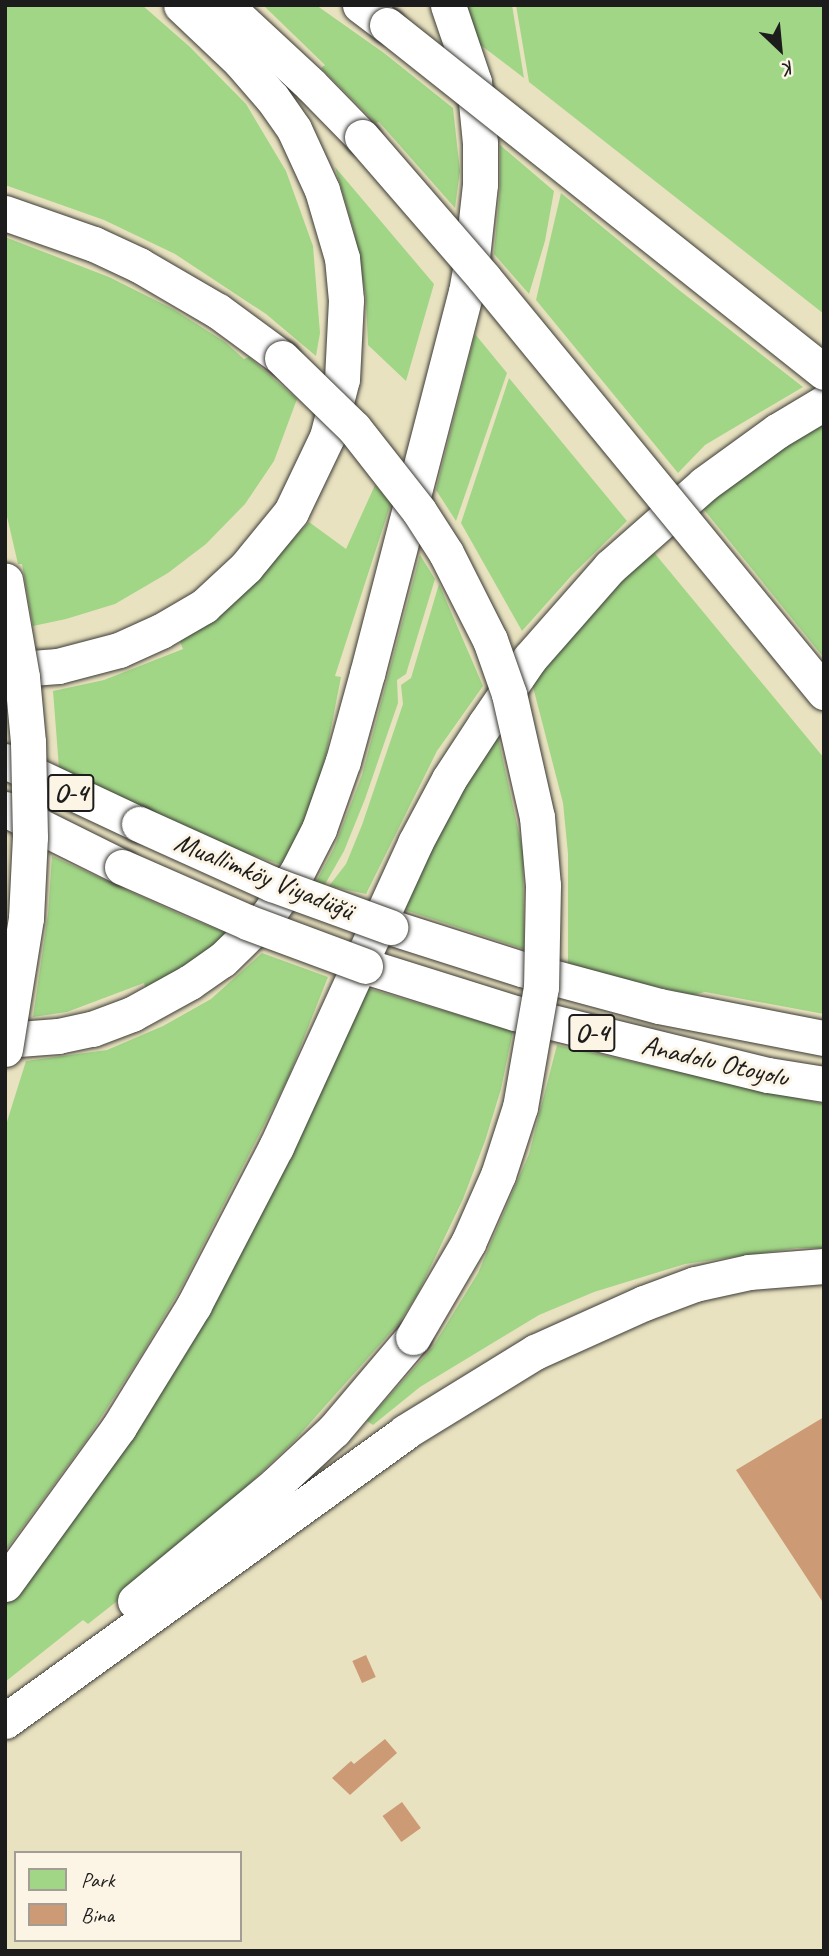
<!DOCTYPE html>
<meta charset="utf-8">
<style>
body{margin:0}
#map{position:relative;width:829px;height:1956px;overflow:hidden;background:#e9e2c0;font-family:Caveat,sans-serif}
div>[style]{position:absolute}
.green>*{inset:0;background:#a2d687}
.building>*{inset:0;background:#cc9b75;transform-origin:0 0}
.roads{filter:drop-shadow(0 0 2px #3b3a35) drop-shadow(0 0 2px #3b3a35)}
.highway>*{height:35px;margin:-17.5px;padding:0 17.5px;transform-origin:17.5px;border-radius:17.5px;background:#fff}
.bridges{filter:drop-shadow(0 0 2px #3b3a35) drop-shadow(0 0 2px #3b3a35)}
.highway-bridge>*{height:35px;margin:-17.5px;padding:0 17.5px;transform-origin:17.5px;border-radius:17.5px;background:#fff}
span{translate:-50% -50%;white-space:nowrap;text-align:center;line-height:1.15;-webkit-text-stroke:6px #fcf5e5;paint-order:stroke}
.shield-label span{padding:2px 5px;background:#fcf5e5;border:2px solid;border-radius:5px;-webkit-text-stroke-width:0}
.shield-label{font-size:26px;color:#1c1c1c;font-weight:700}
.street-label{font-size:28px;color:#1c1c1c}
.frame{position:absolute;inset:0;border:7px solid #1c1c1c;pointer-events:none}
.legend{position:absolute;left:14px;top:1851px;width:228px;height:91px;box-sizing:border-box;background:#fcf5e5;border:2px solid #a29e95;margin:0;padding:9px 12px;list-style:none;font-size:21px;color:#1c1c1c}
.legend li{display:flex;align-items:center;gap:14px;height:35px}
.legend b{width:35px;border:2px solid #a29e95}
.north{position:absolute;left:745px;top:14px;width:70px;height:70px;-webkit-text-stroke:5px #fcf5e5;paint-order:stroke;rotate:154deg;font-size:19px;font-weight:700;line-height:28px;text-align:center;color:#1c1c1c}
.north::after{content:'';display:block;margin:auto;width:24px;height:32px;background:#1c1c1c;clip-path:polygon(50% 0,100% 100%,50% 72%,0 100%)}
</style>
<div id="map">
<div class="green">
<div style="clip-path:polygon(5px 5px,142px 5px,190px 47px,246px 104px,286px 171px,313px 246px,320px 333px,316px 356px,266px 314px,175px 254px,104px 220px,5px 185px)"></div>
<div style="clip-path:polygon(263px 5px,316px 5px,384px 53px,453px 108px,460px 171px,455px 208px,379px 122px,376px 123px,321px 68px,325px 65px)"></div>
<div style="clip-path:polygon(461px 5px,512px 5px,524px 78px,470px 37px)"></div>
<div style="clip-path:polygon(516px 5px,824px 5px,824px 314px,529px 82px)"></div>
<div style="clip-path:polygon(500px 145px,554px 191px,545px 241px,529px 294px,494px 254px,500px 188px)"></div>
<div style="clip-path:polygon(335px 167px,434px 284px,406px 381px,368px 345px,366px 297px,354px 231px)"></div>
<div style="clip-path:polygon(561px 193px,679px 290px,803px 387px,705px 445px,678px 473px,536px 300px)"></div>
<div style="clip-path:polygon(5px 237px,109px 277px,173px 309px,225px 342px,244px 359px,249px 357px,297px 399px,274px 461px,245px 504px,206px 544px,168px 573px,115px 604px,66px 619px,33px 626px,22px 564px,18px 564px,5px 508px)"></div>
<div style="clip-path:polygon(475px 334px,507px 373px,456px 521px,436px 490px)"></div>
<div style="clip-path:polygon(509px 378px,627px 521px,572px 575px,522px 631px,461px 523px)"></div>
<div style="clip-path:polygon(824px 419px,824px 658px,701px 506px)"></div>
<div style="clip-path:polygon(375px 485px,391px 503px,335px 676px,341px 677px,326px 754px,307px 821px,285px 866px,211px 841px,59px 768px,53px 691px,104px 680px,183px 649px,180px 642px,233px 604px,309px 522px,346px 549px)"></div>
<div style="clip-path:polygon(652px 550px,824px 758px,824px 1014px,705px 992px,693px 995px,568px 966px,568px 854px,563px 803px,532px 683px,611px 590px)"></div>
<div style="clip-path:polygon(420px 555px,435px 579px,406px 674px,397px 680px,398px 703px,365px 799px,344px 851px,324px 886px,316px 882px,334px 848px,362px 775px)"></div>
<div style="clip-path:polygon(439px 584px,483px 686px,437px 751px,366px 894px,329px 886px,346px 864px,362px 825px,403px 704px,401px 685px,411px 678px)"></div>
<div style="clip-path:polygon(496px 728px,523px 852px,524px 949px,399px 908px)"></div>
<div style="clip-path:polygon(52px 856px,186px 917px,227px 933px,194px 965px,146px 990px,144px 983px,67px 1012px,33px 1017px,48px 914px)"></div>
<div style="clip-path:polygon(262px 953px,328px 977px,288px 1078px,182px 1286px,143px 1352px,87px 1439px,5px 1551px,5px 1128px,26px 1061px,107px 1050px,163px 1026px,211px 999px)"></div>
<div style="clip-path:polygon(363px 987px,513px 1031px,501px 1089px,485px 1141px,463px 1199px,418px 1293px,399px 1323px,294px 1441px,173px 1557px,88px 1624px,83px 1620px,5px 1682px,5px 1604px,48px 1543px)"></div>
<div style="clip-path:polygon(557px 1045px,824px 1104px,824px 1248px,797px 1248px,685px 1264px,594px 1292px,539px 1315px,420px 1387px,373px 1425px,367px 1421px,432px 1348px,478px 1273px,529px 1154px)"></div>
</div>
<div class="building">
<div style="clip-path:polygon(824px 1417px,824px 1604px,736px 1470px)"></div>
<div style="left:366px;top:1655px;width:24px;height:15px;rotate:66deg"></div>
<div style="clip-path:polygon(385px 1739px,397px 1753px,350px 1795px,332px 1778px,351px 1761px,354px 1764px)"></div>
<div style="left:402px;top:1802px;width:32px;height:24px;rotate:54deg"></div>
</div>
<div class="roads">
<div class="highway">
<div style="left:225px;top:5px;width:117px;rotate:42.9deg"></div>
<div style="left:311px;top:85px;width:73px;rotate:45.6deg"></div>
<div style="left:360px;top:5px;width:34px;rotate:37deg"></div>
<div style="left:5px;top:213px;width:94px;rotate:19.2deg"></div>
<div style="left:94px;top:244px;width:50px;rotate:25deg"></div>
<div style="left:139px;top:265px;width:91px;rotate:30.2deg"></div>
<div style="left:218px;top:311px;width:79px;rotate:36.3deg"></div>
<div style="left:5px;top:670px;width:53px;rotate:-4.3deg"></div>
<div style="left:58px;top:666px;width:63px;rotate:-14.7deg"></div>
<div style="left:119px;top:650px;width:46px;rotate:-24.3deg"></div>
<div style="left:161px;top:631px;width:50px;rotate:-30.2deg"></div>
<div style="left:204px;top:606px;width:57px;rotate:-42.9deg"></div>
<div style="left:246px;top:567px;width:71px;rotate:-50.7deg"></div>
<div style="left:291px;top:512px;width:83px;rotate:-64.4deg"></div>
<div style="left:327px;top:437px;width:60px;rotate:-75.5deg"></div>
<div style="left:342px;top:379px;width:79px;rotate:-87.1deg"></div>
<div style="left:346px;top:300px;width:42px;rotate:-95.4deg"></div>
<div style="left:342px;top:258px;width:71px;rotate:-106.4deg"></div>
<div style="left:322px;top:190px;width:67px;rotate:-114.7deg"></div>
<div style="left:294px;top:129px;width:38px;rotate:-125deg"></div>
<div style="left:272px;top:98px;width:49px;rotate:-130.9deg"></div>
<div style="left:240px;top:61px;width:81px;rotate:-136.5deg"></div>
<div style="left:5px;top:761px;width:148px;rotate:25.2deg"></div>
<div style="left:5px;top:809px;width:131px;rotate:26.4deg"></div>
<div style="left:390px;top:927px;width:139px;rotate:17.7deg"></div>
<div style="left:522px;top:969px;width:142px;rotate:15.1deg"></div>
<div style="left:659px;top:1006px;width:168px;rotate:11deg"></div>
<div style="left:365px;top:966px;width:157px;rotate:17.4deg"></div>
<div style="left:515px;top:1013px;width:260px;rotate:13.8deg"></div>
<div style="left:768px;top:1075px;width:57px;rotate:9.1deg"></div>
<div style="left:5px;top:1040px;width:53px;rotate:-4.3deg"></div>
<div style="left:58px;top:1036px;width:35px;rotate:-12deg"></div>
<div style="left:92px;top:1029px;width:43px;rotate:-20.6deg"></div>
<div style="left:132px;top:1014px;width:66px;rotate:-28.9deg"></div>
<div style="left:190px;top:982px;width:39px;rotate:-35deg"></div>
<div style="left:222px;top:960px;width:64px;rotate:-44.4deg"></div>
<div style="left:268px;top:915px;width:52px;rotate:-56deg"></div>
<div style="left:297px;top:872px;width:48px;rotate:-62.9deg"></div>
<div style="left:319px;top:829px;width:72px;rotate:-70.6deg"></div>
<div style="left:343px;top:761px;width:90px;rotate:-74.6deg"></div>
<div style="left:367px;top:674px;width:395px;rotate:-75.5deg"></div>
<div style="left:466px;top:292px;width:36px;rotate:-80deg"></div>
<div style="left:472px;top:257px;width:73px;rotate:-83.7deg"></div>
<div style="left:480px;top:184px;width:41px;rotate:-90deg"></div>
<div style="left:480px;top:143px;width:61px;rotate:-95.6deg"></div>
<div style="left:474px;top:82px;width:81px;rotate:-108.7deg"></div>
<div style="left:5px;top:1584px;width:194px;rotate:-54deg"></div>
<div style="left:119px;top:1427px;width:143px;rotate:-58.4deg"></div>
<div style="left:194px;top:1305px;width:178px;rotate:-62.6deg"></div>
<div style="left:276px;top:1147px;width:334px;rotate:-65.4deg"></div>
<div style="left:415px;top:843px;width:72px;rotate:-62deg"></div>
<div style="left:449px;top:779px;width:66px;rotate:-56.8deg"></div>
<div style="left:485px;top:724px;width:80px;rotate:-55.7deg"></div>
<div style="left:530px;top:658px;width:121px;rotate:-48.7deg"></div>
<div style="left:610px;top:567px;width:125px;rotate:-41.4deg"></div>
<div style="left:704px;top:484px;width:90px;rotate:-36deg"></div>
<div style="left:777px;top:431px;width:55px;rotate:-30.8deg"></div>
<div style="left:135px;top:1601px;width:182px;rotate:-39.6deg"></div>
<div style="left:275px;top:1485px;width:81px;rotate:-43deg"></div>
<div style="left:334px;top:1430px;width:122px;rotate:-49.7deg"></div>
<div style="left:5px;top:1721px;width:493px;rotate:-35.8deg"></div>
<div style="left:405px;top:1432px;width:153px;rotate:-31.6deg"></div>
<div style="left:535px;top:1352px;width:120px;rotate:-24.2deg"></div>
<div style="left:644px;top:1303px;width:54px;rotate:-20.4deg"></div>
<div style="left:695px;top:1284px;width:55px;rotate:-12.5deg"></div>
<div style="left:749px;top:1272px;width:75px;rotate:-4.6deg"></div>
</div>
</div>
<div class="bridges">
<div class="highway-bridge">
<div style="left:387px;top:25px;width:558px;rotate:38.45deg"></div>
<div style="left:362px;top:137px;width:186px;rotate:49.1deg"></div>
<div style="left:484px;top:278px;width:536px;rotate:50.61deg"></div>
<div style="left:282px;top:358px;width:100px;rotate:44.2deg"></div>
<div style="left:354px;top:428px;width:105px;rotate:51.9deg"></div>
<div style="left:419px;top:511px;width:50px;rotate:57.3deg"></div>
<div style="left:446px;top:553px;width:97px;rotate:63.2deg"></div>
<div style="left:490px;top:640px;width:57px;rotate:70.6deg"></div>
<div style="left:509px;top:694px;width:126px;rotate:77.2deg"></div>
<div style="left:537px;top:817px;width:68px;rotate:85deg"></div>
<div style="left:543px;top:885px;width:102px;rotate:91.1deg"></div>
<div style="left:541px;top:987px;width:122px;rotate:99.9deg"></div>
<div style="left:520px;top:1107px;width:71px;rotate:107.9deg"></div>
<div style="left:498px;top:1175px;width:74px;rotate:113.8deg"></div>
<div style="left:468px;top:1243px;width:109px;rotate:120.3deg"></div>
<div style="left:139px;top:824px;width:146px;rotate:24.3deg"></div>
<div style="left:272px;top:884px;width:126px;rotate:20deg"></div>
<div style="left:122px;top:867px;width:137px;rotate:23.7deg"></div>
<div style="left:247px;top:922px;width:126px;rotate:20.4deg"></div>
<div style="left:5px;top:1049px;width:133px;rotate:-80.9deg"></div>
<div style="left:26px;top:918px;width:81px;rotate:-87.2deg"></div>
<div style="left:30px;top:837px;width:95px;rotate:-91.2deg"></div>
<div style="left:28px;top:742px;width:65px;rotate:-95.3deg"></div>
<div style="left:22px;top:677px;width:98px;rotate:-99.9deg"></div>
</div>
</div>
<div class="shield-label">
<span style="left:71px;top:793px">O-4</span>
<span style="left:592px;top:1033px">O-4</span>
</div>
<div class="street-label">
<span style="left:264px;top:876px;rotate:22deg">Muallimköy Viyadüğü</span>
<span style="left:715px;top:1061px;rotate:13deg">Anadolu Otoyolu</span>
</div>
<div class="frame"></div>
<ul class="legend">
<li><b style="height:19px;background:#a2d687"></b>Park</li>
<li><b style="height:19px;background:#cc9b75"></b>Bina</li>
</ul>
<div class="north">K</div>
</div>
